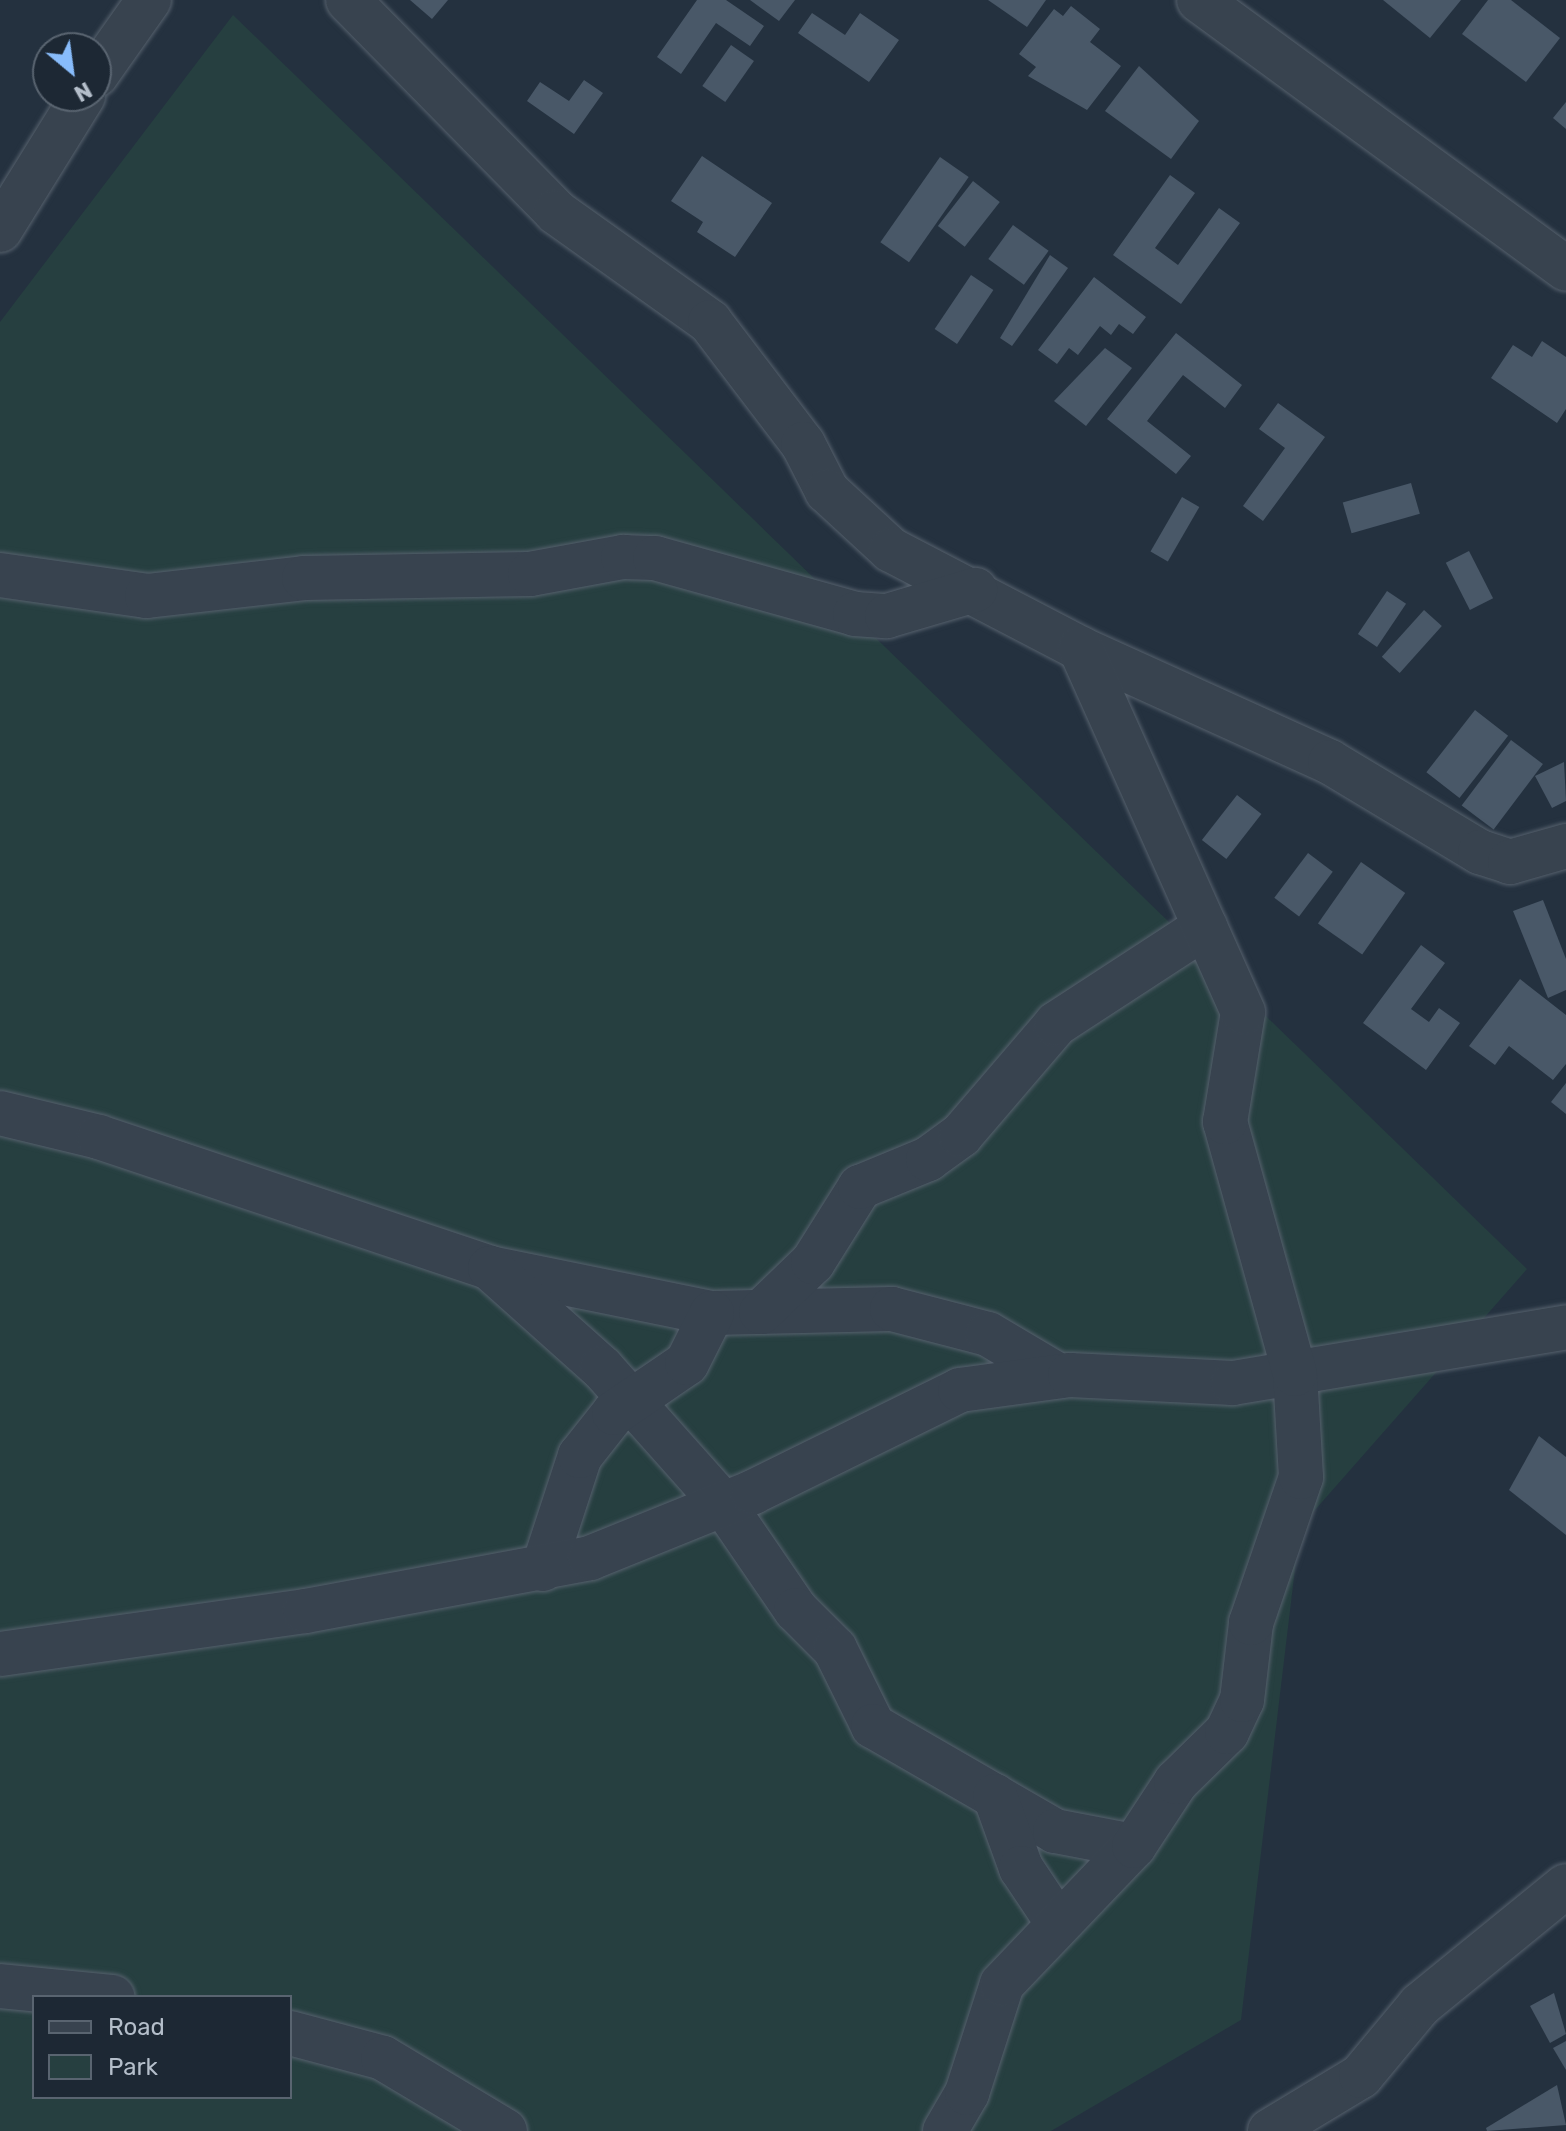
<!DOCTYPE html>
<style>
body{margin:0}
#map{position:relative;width:1566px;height:2131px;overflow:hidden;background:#24313f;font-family:Rubik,sans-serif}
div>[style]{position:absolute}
.green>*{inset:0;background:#263f40}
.building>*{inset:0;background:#495868;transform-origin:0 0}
.roads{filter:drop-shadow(0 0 2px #56616d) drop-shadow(0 0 2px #56616d)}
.minor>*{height:44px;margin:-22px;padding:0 22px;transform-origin:22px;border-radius:22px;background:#38434f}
span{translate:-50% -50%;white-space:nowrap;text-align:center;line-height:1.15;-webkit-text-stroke:6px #1d2834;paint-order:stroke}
.legend{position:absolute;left:32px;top:1995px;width:260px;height:104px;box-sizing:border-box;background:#1d2834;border:2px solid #596470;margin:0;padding:10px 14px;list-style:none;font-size:24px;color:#b4beca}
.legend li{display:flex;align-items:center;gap:16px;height:40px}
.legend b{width:40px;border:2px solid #596470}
.north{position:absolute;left:32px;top:32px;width:80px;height:80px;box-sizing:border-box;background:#1d2834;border:2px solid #596470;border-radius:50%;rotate:151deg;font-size:22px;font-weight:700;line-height:32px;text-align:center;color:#b4beca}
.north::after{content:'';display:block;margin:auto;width:28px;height:36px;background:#88bcfb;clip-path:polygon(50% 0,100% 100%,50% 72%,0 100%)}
</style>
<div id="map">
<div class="green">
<div style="clip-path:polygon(evenodd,233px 15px,1527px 1269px,1300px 1527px,1241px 2020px,1051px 2131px,0 2131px,0 322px,233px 15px,34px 1997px,290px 1997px,290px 2097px,34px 2097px,34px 1997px)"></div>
</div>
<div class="building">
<div style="clip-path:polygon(410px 0,448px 0,432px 19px)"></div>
<div style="clip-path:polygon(697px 0,726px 0,764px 26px,750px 46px,716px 23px,681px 74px,657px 57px)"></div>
<div style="clip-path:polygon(750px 0,795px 0,779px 21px)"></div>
<div style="clip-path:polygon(988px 0,1046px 0,1027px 27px)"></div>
<div style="clip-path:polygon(1383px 0,1461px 0,1430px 38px)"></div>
<div style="clip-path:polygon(1488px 0,1511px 0,1560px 38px,1526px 82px,1462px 34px)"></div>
<div style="clip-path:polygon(1071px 6px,1100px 29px,1090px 42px,1121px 66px,1087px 110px,1028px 76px,1036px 67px,1019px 54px,1054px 9px,1063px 16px)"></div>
<div style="clip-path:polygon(812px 13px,845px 35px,860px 13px,899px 40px,869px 82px,798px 33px)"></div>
<div style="left:731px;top:45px;width:28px;height:50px;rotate:35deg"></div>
<div style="clip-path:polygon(1139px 66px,1199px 121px,1171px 159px,1105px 111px)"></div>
<div style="clip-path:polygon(584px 80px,603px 93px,574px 134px,527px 101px,540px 82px,569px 101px)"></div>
<div style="clip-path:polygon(1566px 102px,1566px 129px,1553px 118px)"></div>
<div style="clip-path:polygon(702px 156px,772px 203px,735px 257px,697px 232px,703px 222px,671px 201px)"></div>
<div style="left:940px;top:157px;width:35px;height:104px;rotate:35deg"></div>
<div style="clip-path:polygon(1170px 175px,1195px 193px,1155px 248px,1178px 265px,1219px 208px,1240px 223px,1181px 304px,1113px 255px)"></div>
<div style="left:973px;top:181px;width:34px;height:57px;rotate:38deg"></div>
<div style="left:1013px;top:225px;width:44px;height:42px;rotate:36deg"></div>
<div style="clip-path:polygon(1050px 255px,1068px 268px,1012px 346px,1000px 338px)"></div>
<div style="left:971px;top:275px;width:27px;height:65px;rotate:34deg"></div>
<div style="clip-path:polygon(1094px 277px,1146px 317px,1133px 334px,1119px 324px,1111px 335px,1100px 326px,1078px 355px,1069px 348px,1057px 364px,1038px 350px)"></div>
<div style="clip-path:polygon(1176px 333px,1242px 385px,1225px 408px,1183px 375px,1147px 421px,1191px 456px,1176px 474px,1107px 419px)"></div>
<div style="clip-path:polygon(1542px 341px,1566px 357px,1566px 409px,1557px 423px,1491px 378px,1513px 345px,1532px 357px)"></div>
<div style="clip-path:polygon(1105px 348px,1132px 368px,1086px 426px,1054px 401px)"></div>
<div style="clip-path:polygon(1278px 403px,1325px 437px,1263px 521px,1243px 506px,1285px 448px,1259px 429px)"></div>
<div style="left:1411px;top:483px;width:32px;height:71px;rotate:74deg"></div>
<div style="left:1182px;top:497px;width:20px;height:63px;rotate:30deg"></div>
<div style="left:1469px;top:551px;width:53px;height:26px;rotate:63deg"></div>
<div style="left:1387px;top:591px;width:23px;height:52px;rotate:34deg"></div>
<div style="left:1424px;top:610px;width:24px;height:63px;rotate:42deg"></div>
<div style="left:1475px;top:710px;width:42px;height:79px;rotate:38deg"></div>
<div style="left:1511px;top:740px;width:40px;height:82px;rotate:37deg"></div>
<div style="clip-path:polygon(1564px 762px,1566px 801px,1552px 808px,1535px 776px)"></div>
<div style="left:1237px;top:795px;width:31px;height:57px;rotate:38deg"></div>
<div style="left:1308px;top:853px;width:31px;height:56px;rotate:37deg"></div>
<div style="left:1361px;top:862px;width:54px;height:75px;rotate:35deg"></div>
<div style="clip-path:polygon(1543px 900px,1566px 959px,1566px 990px,1548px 998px,1513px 911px)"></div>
<div style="clip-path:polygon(1421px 945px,1445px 963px,1411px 1009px,1429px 1022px,1439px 1008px,1460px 1023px,1426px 1070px,1363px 1023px)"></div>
<div style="clip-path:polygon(1520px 979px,1566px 1015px,1566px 1064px,1553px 1080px,1509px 1046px,1495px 1065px,1469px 1046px)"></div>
<div style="clip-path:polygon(1566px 1083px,1566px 1114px,1551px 1102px)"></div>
<div style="clip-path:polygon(1539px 1436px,1566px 1457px,1566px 1535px,1509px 1490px)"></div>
<div style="clip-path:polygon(1554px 1993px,1566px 2034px,1550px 2043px,1530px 2006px)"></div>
<div style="clip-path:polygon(1566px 2041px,1566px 2070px,1553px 2048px)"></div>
<div style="clip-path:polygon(1557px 2085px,1566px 2125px,1487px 2131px,1486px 2128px)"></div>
</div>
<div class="roads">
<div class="minor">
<div style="left:348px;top:0;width:297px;rotate:45.5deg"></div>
<div style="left:556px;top:212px;width:189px;rotate:35.5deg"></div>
<div style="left:710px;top:322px;width:153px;rotate:52.7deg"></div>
<div style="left:803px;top:444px;width:53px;rotate:62.9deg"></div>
<div style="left:827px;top:491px;width:87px;rotate:42.7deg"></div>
<div style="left:891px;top:550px;width:214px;rotate:27.5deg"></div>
<div style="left:1081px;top:649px;width:273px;rotate:24.4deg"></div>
<div style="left:1330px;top:762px;width:175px;rotate:31deg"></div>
<div style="left:1480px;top:852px;width:32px;rotate:18deg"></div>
<div style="left:1510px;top:862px;width:58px;rotate:-15.9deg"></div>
<div style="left:1199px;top:0;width:455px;rotate:36.2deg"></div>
<div style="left:96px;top:75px;width:92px;rotate:-54.8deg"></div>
<div style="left:0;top:230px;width:158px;rotate:-58.2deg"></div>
<div style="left:0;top:575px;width:148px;rotate:8.1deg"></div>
<div style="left:147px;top:596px;width:158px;rotate:-6.5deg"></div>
<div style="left:304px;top:578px;width:226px;rotate:-1deg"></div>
<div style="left:530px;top:574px;width:95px;rotate:-10.4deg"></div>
<div style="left:623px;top:557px;width:32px;rotate:2deg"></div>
<div style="left:655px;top:558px;width:208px;rotate:15.6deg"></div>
<div style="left:855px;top:614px;width:32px;rotate:4deg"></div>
<div style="left:887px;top:616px;width:92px;rotate:-16.5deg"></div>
<div style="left:0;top:1113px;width:102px;rotate:13.6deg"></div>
<div style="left:99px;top:1137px;width:412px;rotate:18.5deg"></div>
<div style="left:490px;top:1268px;width:227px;rotate:11.5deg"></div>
<div style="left:712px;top:1313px;width:180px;rotate:-1.3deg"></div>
<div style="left:892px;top:1309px;width:99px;rotate:14.6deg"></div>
<div style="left:988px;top:1334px;width:82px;rotate:30.6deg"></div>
<div style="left:490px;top:1268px;width:150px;rotate:41.8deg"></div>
<div style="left:602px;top:1368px;width:183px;rotate:48.3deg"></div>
<div style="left:724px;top:1505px;width:127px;rotate:55.6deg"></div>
<div style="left:796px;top:1610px;width:55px;rotate:45deg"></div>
<div style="left:835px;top:1649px;width:86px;rotate:63.7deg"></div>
<div style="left:873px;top:1726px;width:210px;rotate:30deg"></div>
<div style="left:1055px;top:1831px;width:80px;rotate:10.8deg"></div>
<div style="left:761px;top:1312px;width:72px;rotate:-43.9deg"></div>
<div style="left:813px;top:1262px;width:89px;rotate:-57.9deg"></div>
<div style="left:860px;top:1187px;width:74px;rotate:-22.4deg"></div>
<div style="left:928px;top:1159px;width:41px;rotate:-36deg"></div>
<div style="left:961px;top:1135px;width:146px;rotate:-49.4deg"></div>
<div style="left:1056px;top:1024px;width:178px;rotate:-33.1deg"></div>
<div style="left:543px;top:1569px;width:119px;rotate:-71.9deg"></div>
<div style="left:580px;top:1456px;width:55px;rotate:-51.7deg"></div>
<div style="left:614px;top:1413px;width:88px;rotate:-34.4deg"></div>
<div style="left:687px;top:1363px;width:56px;rotate:-63.4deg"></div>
<div style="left:0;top:1654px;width:308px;rotate:-8deg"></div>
<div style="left:305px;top:1611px;width:290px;rotate:-10.5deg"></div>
<div style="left:590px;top:1558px;width:176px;rotate:-22deg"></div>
<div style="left:753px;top:1492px;width:231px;rotate:-26.2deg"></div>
<div style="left:960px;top:1390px;width:111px;rotate:-7.8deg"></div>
<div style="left:1070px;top:1375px;width:163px;rotate:2.8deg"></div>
<div style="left:1233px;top:1383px;width:338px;rotate:-9.5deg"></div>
<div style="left:995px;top:1796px;width:77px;rotate:70.1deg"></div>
<div style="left:1021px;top:1868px;width:65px;rotate:56.3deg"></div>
<div style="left:0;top:1986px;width:113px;rotate:5.6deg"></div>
<div style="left:290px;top:2033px;width:96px;rotate:15deg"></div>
<div style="left:383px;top:2058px;width:142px;rotate:30.9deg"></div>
<div style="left:945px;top:2131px;width:44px;rotate:-59.9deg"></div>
<div style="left:967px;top:2093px;width:114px;rotate:-72.2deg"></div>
<div style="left:1002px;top:1984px;width:191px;rotate:-46.3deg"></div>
<div style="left:1134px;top:1846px;width:77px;rotate:-56.7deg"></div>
<div style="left:1176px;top:1782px;width:71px;rotate:-44.4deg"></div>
<div style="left:1227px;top:1732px;width:35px;rotate:-65deg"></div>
<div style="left:1242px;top:1700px;width:78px;rotate:-83.3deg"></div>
<div style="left:1251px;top:1623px;width:154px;rotate:-71.1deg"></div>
<div style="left:1301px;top:1477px;width:103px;rotate:-93.3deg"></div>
<div style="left:1295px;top:1374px;width:262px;rotate:-105.5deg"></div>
<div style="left:1225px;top:1122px;width:111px;rotate:-80.7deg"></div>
<div style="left:1243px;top:1012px;width:398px;rotate:-114.1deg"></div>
<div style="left:1270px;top:2131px;width:106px;rotate:-31.1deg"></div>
<div style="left:1361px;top:2076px;width:92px;rotate:-50.3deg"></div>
<div style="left:1420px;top:2005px;width:188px;rotate:-39.2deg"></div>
</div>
</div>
<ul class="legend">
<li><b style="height:10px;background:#38434f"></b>Road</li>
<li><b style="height:22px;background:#263f40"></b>Park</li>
</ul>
<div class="north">N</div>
</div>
